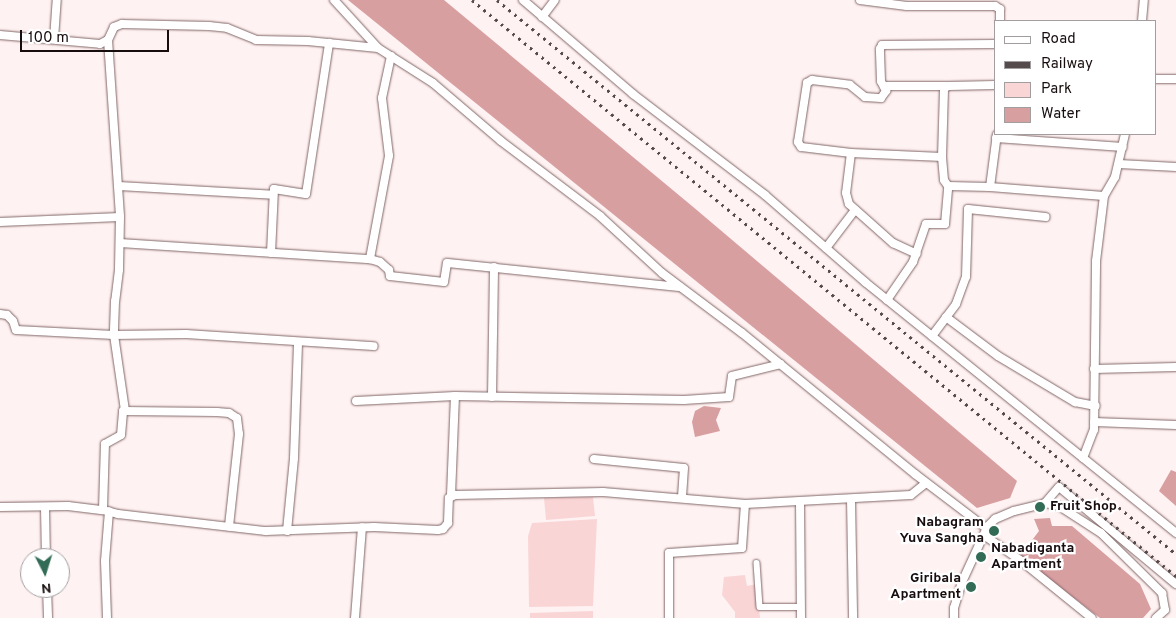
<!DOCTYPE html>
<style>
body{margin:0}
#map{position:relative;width:1176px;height:618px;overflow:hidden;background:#fff2f2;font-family:Overpass,sans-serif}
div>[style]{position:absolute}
.green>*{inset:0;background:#fad5d6}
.water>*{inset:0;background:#d89fa1}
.roads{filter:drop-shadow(0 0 1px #816667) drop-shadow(0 0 1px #816667)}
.pedestrian>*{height:5.5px;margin:-2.75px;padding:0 2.75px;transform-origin:2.75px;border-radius:2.75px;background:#fff}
.minor>*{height:8px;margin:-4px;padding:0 4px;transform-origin:4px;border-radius:4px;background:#fff}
.rail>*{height:3px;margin-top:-1.5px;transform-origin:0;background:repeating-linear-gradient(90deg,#564b4c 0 2.5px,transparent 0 7.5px)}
.dots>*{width:14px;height:14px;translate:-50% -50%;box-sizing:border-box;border:2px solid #fff;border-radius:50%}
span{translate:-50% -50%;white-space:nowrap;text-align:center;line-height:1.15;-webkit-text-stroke:4.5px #fff;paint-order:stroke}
.poi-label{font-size:14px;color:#170d0e;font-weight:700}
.left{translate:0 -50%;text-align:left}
.right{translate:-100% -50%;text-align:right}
.legend{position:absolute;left:994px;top:20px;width:162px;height:115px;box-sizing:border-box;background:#fff;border:1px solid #a29e9f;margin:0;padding:6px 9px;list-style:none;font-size:15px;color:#170d0e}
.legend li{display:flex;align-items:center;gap:10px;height:25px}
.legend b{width:25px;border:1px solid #a29e9f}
.north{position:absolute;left:20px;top:548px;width:50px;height:50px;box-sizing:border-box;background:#fff;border:1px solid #a29e9f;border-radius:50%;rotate:175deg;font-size:14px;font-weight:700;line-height:20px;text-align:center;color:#170d0e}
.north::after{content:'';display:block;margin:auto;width:18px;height:22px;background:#326c56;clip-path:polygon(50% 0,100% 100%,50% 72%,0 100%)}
.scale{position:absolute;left:20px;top:30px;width:149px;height:22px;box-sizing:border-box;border:2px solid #170d0e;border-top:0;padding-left:6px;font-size:15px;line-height:18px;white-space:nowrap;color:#170d0e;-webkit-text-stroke:4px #fff;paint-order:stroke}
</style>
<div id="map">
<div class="green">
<div style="clip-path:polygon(593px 497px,595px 516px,546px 520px,544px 498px)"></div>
<div style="clip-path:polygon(597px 519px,593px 606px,529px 607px,528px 536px,532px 523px)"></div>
<div style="clip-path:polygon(745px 575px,747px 586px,757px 584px,760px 618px,735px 618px,735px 612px,722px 595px,724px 577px)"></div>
<div style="clip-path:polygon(593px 611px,593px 618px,530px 618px,530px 613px)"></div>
</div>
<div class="water">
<div style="clip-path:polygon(348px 0,444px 0,692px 206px,1017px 481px,1010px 498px,977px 508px)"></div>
<div style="clip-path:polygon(704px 406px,721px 408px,716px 420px,720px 431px,695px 437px,692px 422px,695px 411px)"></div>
<div style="clip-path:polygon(1171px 470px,1176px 472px,1176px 506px,1159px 491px)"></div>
<div style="clip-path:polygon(1050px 518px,1052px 526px,1072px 526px,1140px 584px,1151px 609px,1143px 618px,1100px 618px,1020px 556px,1039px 531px,1034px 519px)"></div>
</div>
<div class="roads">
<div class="pedestrian">
<div style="left:757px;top:563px;width:44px;rotate:86.1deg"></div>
<div style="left:760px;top:607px;width:41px"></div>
</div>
<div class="minor">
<div style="left:334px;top:0;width:65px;rotate:47.5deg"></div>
<div style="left:523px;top:0;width:145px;rotate:40.5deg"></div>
<div style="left:633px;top:94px;width:166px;rotate:37.4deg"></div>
<div style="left:765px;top:195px;width:133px;rotate:41deg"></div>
<div style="left:865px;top:282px;width:400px;rotate:38.9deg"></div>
<div style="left:860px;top:0;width:47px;rotate:7.3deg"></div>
<div style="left:907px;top:6px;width:88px"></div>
<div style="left:995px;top:6px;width:6px;rotate:31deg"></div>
<div style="left:1000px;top:9px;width:12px;rotate:90deg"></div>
<div style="left:542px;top:17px;width:21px;rotate:-53deg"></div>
<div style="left:1142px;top:21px;width:21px;rotate:-85deg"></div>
<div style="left:0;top:35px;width:100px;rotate:5.1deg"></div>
<div style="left:100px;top:44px;width:9px;rotate:-27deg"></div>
<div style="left:108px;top:40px;width:14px;rotate:-65deg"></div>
<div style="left:114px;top:27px;width:9px;rotate:-21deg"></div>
<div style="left:122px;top:24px;width:87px;rotate:1.3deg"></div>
<div style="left:209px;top:26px;width:18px;rotate:6deg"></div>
<div style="left:227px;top:28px;width:31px;rotate:22deg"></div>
<div style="left:256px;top:40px;width:52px;rotate:1.1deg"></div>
<div style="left:308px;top:41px;width:70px;rotate:5.7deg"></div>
<div style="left:378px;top:48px;width:65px;rotate:32.5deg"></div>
<div style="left:433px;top:83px;width:89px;rotate:40.5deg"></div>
<div style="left:501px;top:141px;width:124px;rotate:37.1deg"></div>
<div style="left:600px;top:216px;width:84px;rotate:42.6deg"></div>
<div style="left:662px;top:273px;width:100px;rotate:36.9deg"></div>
<div style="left:742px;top:333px;width:223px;rotate:39.2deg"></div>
<div style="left:915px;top:474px;width:89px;rotate:37.3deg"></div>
<div style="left:986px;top:528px;width:13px;rotate:-45deg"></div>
<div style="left:995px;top:519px;width:21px;rotate:-23deg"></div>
<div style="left:1014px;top:511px;width:32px;rotate:-14deg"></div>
<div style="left:1045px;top:503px;width:21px;rotate:-49deg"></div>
<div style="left:1059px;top:487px;width:152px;rotate:39.7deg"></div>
<div style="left:54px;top:39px;width:39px;rotate:-86deg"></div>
<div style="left:108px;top:40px;width:177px;rotate:86.1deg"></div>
<div style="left:120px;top:217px;width:53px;rotate:91.1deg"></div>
<div style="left:119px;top:270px;width:31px;rotate:97deg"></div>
<div style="left:115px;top:301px;width:34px;rotate:92deg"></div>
<div style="left:114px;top:335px;width:76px;rotate:81.7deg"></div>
<div style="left:391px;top:56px;width:43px;rotate:102.1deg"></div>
<div style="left:382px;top:98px;width:58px;rotate:83.1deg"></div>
<div style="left:389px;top:156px;width:105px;rotate:100.5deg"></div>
<div style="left:370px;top:259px;width:10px;rotate:17deg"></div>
<div style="left:380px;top:262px;width:12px;rotate:42deg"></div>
<div style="left:389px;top:270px;width:6px;rotate:81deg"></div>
<div style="left:390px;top:276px;width:54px;rotate:6.3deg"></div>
<div style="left:444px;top:282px;width:19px;rotate:-81deg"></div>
<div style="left:447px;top:263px;width:234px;rotate:5.9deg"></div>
<div style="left:1155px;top:79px;width:21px"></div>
<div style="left:884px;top:86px;width:62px"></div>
<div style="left:996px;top:138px;width:127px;rotate:4.1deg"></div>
<div style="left:851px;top:153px;width:40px;rotate:97.1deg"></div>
<div style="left:846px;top:193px;width:11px;rotate:75deg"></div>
<div style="left:849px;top:204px;width:59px;rotate:41.6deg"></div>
<div style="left:893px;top:243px;width:26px;rotate:25deg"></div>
<div style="left:942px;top:157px;width:91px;rotate:-177.5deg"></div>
<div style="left:851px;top:153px;width:50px;rotate:-173.2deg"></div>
<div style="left:801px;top:147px;width:6px;rotate:-121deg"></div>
<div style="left:798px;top:142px;width:60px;rotate:-81.3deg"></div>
<div style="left:807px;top:83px;width:6px;rotate:-31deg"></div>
<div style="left:812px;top:80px;width:38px;rotate:7deg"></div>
<div style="left:850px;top:85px;width:19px;rotate:39deg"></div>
<div style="left:865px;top:97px;width:16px;rotate:4deg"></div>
<div style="left:881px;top:98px;width:9px;rotate:-54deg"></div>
<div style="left:886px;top:91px;width:11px;rotate:-117deg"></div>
<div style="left:881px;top:81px;width:32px;rotate:-92deg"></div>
<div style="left:880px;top:49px;width:4px;rotate:-63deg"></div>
<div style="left:882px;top:45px;width:113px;rotate:-0.5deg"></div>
<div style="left:1119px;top:164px;width:57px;rotate:3deg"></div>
<div style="left:119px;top:186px;width:154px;rotate:3.3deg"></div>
<div style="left:948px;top:186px;width:7px;rotate:-124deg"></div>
<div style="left:944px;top:180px;width:23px;rotate:-95deg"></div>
<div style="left:942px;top:157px;width:69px;rotate:-88.3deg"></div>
<div style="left:944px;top:88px;width:5px;rotate:-22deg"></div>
<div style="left:949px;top:86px;width:46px;rotate:-1.2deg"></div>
<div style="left:990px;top:187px;width:53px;rotate:-82.5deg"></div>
<div style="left:0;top:222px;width:120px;rotate:-2.4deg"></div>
<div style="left:120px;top:243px;width:251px;rotate:3.7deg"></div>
<div style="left:826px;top:248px;width:48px;rotate:-52.7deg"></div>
<div style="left:271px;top:253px;width:64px;rotate:-87.3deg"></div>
<div style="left:274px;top:189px;width:32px;rotate:9deg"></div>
<div style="left:306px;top:194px;width:153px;rotate:-81.3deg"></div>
<div style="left:887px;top:300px;width:46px;rotate:-55.6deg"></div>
<div style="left:913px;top:262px;width:40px;rotate:-71.1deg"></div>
<div style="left:926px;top:224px;width:19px"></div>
<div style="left:945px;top:224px;width:38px;rotate:-85deg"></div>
<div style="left:948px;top:186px;width:42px;rotate:1.4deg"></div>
<div style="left:990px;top:187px;width:114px;rotate:4.5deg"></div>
<div style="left:0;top:314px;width:7px;rotate:8deg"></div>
<div style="left:7px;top:315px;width:8px;rotate:45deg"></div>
<div style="left:13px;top:321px;width:9px;rotate:72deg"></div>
<div style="left:16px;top:330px;width:98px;rotate:2.9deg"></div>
<div style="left:114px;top:335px;width:72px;rotate:-0.8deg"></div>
<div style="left:186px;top:334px;width:188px;rotate:3.7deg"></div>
<div style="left:946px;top:317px;width:65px;rotate:36.9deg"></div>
<div style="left:998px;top:356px;width:90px;rotate:30.9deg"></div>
<div style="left:1075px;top:402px;width:21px;rotate:11deg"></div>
<div style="left:932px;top:336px;width:40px;rotate:-53deg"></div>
<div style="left:956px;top:304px;width:29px;rotate:-70deg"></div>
<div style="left:966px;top:277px;width:68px;rotate:-88.3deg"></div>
<div style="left:968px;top:209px;width:78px;rotate:5.9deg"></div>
<div style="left:1094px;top:369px;width:82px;rotate:-1.4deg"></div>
<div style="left:492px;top:397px;width:130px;rotate:-89.1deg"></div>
<div style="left:356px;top:401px;width:99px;rotate:-2.9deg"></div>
<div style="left:455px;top:396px;width:229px;rotate:1deg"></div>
<div style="left:684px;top:400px;width:45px;rotate:-3.8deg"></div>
<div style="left:729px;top:397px;width:21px;rotate:-82deg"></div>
<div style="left:732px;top:376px;width:50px;rotate:-13.8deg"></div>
<div style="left:1094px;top:422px;width:82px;rotate:2.1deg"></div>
<div style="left:1083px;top:458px;width:30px;rotate:-69deg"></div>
<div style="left:1094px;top:430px;width:169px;rotate:-89.3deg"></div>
<div style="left:1096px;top:261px;width:65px;rotate:-83deg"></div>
<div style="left:1104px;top:196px;width:22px;rotate:-60deg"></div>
<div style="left:1115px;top:177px;width:44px;rotate:-76.9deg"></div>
<div style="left:594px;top:459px;width:90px;rotate:5.7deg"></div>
<div style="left:684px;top:468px;width:29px;rotate:94deg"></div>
<div style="left:451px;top:495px;width:99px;rotate:-87.7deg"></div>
<div style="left:851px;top:499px;width:119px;rotate:89deg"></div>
<div style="left:800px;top:502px;width:116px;rotate:89.5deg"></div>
<div style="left:1045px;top:503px;width:14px;rotate:12deg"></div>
<div style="left:1059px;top:506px;width:50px;rotate:32.7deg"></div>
<div style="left:1101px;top:533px;width:86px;rotate:44.5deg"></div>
<div style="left:1162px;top:593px;width:17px;rotate:80deg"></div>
<div style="left:1165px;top:610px;width:12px;rotate:138deg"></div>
<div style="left:0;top:507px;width:68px;rotate:-0.8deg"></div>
<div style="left:68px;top:506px;width:35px;rotate:7deg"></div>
<div style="left:103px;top:510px;width:66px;rotate:-88.3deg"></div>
<div style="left:105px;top:444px;width:18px;rotate:-29deg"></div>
<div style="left:121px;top:435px;width:24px;rotate:-85deg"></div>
<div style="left:123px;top:411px;width:94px;rotate:0.6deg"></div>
<div style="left:217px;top:412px;width:12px;rotate:5deg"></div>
<div style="left:229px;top:413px;width:9px;rotate:32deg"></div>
<div style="left:237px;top:418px;width:16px;rotate:83deg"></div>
<div style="left:239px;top:434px;width:93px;rotate:96.2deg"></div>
<div style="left:45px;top:507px;width:51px;rotate:88.9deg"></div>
<div style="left:103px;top:510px;width:16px;rotate:15deg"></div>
<div style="left:118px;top:514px;width:149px;rotate:6.6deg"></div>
<div style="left:266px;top:531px;width:108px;rotate:-2.1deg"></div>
<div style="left:374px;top:527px;width:64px;rotate:2.7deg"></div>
<div style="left:438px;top:530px;width:5px;rotate:-11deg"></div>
<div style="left:443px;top:529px;width:8px;rotate:-50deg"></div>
<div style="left:448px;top:523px;width:25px;rotate:-88deg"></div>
<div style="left:449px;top:498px;width:7px;rotate:-27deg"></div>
<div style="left:455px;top:495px;width:148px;rotate:-1.2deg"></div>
<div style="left:603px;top:492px;width:143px;rotate:4.8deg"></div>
<div style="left:745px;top:504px;width:166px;rotate:-3.1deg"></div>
<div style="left:911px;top:495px;width:19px;rotate:-39deg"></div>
<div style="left:287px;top:531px;width:73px;rotate:-84.5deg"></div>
<div style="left:294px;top:458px;width:115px;rotate:-88deg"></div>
<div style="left:985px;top:536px;width:42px;rotate:34.4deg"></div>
<div style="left:1020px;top:560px;width:92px;rotate:38.9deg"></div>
<div style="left:47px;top:588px;width:30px;rotate:88deg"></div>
<div style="left:107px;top:618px;width:57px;rotate:-92deg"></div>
<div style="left:105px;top:561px;width:50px;rotate:-85.4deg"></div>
<div style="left:355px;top:618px;width:91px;rotate:-85.6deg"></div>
<div style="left:669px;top:618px;width:65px;rotate:-90deg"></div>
<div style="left:669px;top:553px;width:73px;rotate:-3.9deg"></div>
<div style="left:742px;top:548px;width:44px;rotate:-86.1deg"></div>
<div style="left:954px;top:618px;width:10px;rotate:-90deg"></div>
<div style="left:954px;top:608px;width:27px;rotate:-73deg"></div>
<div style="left:962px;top:582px;width:55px;rotate:-65.3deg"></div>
</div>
</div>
<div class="rail">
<div style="left:472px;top:0;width:910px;rotate:39.29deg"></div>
<div style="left:497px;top:0;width:876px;rotate:39.21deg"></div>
</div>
<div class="dots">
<div style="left:1040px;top:507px;background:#326c56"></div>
<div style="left:994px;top:531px;background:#326c56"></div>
<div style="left:981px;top:557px;background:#326c56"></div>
<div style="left:971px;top:587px;background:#326c56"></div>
</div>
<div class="poi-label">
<span class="left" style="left:1050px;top:507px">Fruit Shop</span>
<span class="right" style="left:984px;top:531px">Nabagram<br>Yuva Sangha</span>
<span class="left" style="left:991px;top:557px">Nabadiganta<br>Apartment</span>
<span class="right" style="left:961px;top:587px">Giribala<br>Apartment</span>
</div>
<ul class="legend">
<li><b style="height:6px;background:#fff"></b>Road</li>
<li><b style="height:6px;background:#564b4c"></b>Railway</li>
<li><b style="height:14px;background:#fad5d6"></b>Park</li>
<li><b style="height:14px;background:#d89fa1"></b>Water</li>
</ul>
<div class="north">N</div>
<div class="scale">100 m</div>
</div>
